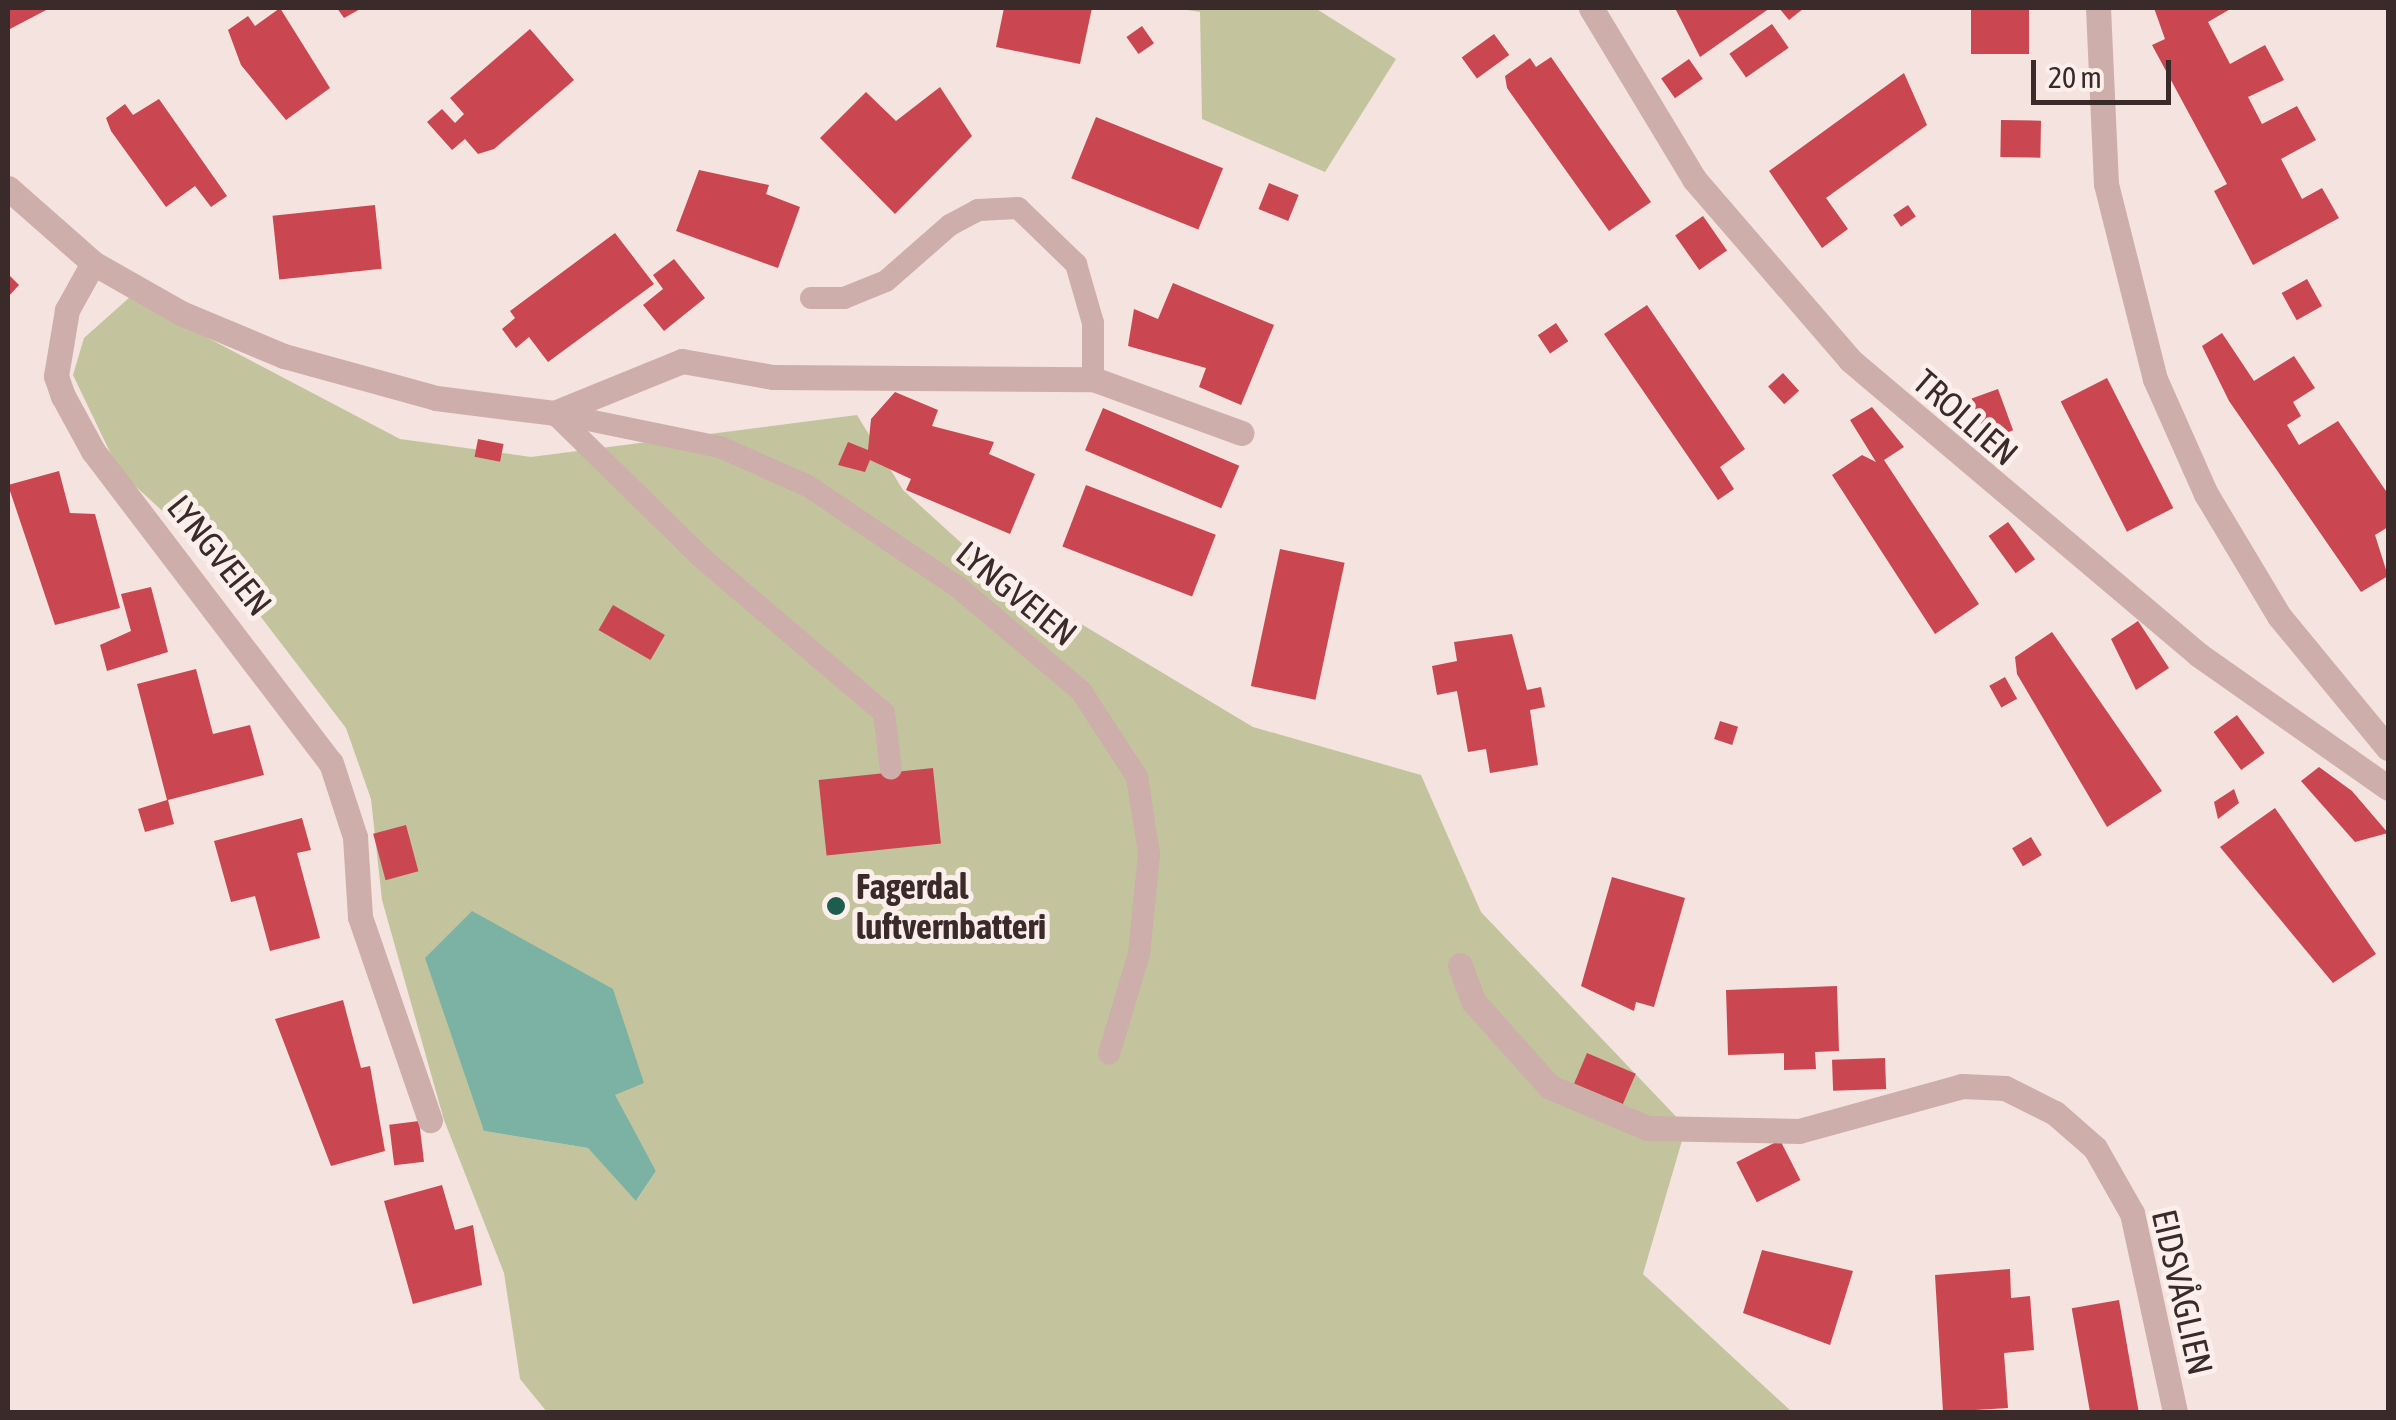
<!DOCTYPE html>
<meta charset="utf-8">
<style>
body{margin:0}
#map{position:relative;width:2396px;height:1420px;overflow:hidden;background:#f4e3df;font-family:"Asap Condensed",sans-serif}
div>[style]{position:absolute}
.green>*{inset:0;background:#c3c49e}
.water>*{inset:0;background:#7cb2a3}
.building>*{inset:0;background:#ca4650;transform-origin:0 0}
.lane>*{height:22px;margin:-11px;padding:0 11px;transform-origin:11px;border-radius:11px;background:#cdaeaa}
.street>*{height:25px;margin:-12.5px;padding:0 12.5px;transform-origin:12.5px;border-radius:12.5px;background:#cdaeaa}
.dots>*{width:28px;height:28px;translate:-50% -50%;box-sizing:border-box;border:5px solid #fbefeb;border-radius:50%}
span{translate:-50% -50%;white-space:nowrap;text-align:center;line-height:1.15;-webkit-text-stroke:10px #fbefeb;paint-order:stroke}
.street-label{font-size:35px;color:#3a2a2a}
.poi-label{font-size:35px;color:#3a2a2a;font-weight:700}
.left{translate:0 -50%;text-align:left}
.frame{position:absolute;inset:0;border:10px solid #3a2a2a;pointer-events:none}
.scale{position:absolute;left:2031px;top:60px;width:140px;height:45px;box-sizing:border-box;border:5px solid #3a2a2a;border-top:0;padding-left:12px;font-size:30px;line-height:35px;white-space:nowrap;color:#3a2a2a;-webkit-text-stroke:8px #fbefeb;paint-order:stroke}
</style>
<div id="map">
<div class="green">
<div style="clip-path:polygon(1174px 8px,1315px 8px,1396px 59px,1325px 172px,1202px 119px,1200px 12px)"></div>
<div style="clip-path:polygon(evenodd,130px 297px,400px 439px,531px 457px,857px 415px,903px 490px,991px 570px,1253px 727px,1421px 775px,1481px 912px,1686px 1127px,1643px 1274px,1792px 1412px,547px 1412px,520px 1379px,504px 1273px,444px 1120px,382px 900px,371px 799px,346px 728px,221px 565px,119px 471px,73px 375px,84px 338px,130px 297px,614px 1095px,656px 1171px,637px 1200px,588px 1148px,484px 1131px,614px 1095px)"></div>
</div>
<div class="water">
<div style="clip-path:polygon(472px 911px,613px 989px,644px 1083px,615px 1095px,656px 1171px,636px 1201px,588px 1148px,484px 1131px,425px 958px)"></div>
</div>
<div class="building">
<div style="clip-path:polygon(8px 8px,50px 8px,8px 30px)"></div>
<div style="clip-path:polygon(280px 8px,330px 88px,286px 120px,241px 65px,228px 30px,248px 16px,255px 26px)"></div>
<div style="clip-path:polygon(337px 8px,362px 8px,344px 18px)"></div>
<div style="clip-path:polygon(1004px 8px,1092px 8px,1080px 64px,996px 47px)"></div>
<div style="clip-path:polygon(1675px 8px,1770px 8px,1700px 57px)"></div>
<div style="clip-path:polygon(1779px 8px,1804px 8px,1789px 20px)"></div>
<div style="left:1971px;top:8px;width:58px;height:46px"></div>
<div style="clip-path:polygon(2232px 8px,2208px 22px,2230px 64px,2265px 45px,2284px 80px,2248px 97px,2262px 124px,2297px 106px,2316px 140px,2281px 159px,2302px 199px,2322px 188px,2339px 218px,2253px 265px,2214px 191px,2227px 184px,2152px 45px,2165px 39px,2154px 8px)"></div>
<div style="left:1772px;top:24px;width:29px;height:52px;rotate:55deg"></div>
<div style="left:1142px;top:26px;width:21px;height:19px;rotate:55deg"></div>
<div style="clip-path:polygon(530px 29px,574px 80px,494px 149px,478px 154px,465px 139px,452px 150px,427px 122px,442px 109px,455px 123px,464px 114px,450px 98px)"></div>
<div style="left:1494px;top:34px;width:26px;height:40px;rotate:54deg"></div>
<div style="clip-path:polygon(1551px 57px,1651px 202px,1609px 231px,1507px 88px,1505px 76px,1530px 58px,1536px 67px)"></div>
<div style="left:1689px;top:59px;width:24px;height:34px;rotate:55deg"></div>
<div style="clip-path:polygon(1904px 73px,1927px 125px,1826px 198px,1848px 229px,1822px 248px,1769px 171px)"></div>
<div style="clip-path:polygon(940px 87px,972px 136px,895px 214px,820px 138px,866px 92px,896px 121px)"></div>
<div style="clip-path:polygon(159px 99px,227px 196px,211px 207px,195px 186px,166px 207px,111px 131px,106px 118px,125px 104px,133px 115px)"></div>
<div style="left:1096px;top:117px;width:137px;height:66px;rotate:22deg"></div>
<div style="left:2001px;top:120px;width:40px;height:37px;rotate:1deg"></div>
<div style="clip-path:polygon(699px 170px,769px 185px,766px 194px,800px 207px,778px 268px,676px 231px)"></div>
<div style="left:1269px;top:183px;width:32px;height:28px;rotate:22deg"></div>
<div style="left:375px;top:205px;width:64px;height:103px;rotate:84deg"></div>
<div style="left:1908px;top:205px;width:14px;height:18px;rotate:56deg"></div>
<div style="left:1703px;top:216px;width:42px;height:34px;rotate:55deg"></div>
<div style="clip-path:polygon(615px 233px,654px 284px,548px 362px,529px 337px,516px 348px,502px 329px,515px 318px,510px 311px)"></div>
<div style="clip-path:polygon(674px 259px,705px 298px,664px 331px,643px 305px,663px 289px,653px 275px)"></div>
<div style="clip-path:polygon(8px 274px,19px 285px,8px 297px)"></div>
<div style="left:2307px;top:279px;width:31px;height:29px;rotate:61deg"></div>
<div style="clip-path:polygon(1173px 283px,1274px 325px,1241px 405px,1199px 387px,1206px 368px,1128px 346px,1134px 309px,1158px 319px)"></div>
<div style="clip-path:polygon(1647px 305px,1745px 449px,1720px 467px,1734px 489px,1718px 500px,1604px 334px)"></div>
<div style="left:1556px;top:323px;width:22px;height:22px;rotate:56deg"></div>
<div style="clip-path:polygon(2222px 333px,2254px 381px,2294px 356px,2315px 388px,2293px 402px,2301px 416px,2287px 425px,2299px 445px,2338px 421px,2388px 494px,2388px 527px,2375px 535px,2388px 576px,2361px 592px,2229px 401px,2202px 346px)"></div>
<div style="left:1783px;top:373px;width:24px;height:20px;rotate:48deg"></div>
<div style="left:2107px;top:378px;width:146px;height:52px;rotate:63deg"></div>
<div style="left:1998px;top:389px;width:44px;height:28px;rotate:70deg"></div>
<div style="clip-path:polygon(895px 392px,938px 410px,932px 426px,994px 442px,989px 454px,1035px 474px,1010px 534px,906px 490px,911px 479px,870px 460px,865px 472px,838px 465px,848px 442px,868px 450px,871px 419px)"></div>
<div style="clip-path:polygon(1872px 407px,1904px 447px,1884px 460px,1979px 604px,1935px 634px,1832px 475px,1862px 455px,1876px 462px,1850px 420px)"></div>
<div style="left:1103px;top:408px;width:148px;height:46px;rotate:23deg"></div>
<div style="left:478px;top:439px;width:26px;height:18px;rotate:11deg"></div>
<div style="clip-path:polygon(59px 471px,70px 513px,95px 514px,120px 608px,55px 625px,8px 485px)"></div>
<div style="left:1086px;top:485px;width:139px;height:66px;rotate:21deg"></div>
<div style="left:2008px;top:522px;width:46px;height:24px;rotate:54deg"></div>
<div style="left:1280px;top:549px;width:66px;height:140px;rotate:12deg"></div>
<div style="clip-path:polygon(151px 587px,168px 652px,107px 671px,100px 645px,131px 631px,121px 594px)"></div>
<div style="left:613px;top:605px;width:60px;height:29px;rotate:30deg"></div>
<div style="clip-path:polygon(2138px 621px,2169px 668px,2136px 690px,2111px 639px)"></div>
<div style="clip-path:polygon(2052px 632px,2162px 791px,2107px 827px,2017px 674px,2015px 657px)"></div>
<div style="clip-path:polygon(1512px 634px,1527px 690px,1541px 687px,1545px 707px,1530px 710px,1538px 765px,1490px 773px,1486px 749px,1468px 752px,1457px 691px,1437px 695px,1432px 666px,1457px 661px,1454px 642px)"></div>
<div style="clip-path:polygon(196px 669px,213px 734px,250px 725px,264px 775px,168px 800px,174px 824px,145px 832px,138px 809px,167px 800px,137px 684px)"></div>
<div style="left:2005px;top:677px;width:25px;height:18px;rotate:61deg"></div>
<div style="left:2237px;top:715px;width:47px;height:29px;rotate:54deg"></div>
<div style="left:1720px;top:721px;width:19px;height:19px;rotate:18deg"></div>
<div style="clip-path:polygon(2319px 767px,2352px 791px,2388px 833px,2355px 842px,2301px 781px)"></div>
<div style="left:933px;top:768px;width:76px;height:115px;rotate:84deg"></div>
<div style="clip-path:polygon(2234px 789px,2239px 803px,2218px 819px,2214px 802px)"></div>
<div style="clip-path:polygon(2275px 808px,2376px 954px,2333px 983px,2220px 847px)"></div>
<div style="clip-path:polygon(302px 818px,311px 850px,297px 853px,320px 938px,270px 951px,255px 896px,231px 902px,214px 841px)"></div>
<div style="left:406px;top:825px;width:48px;height:34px;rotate:75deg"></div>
<div style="left:2031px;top:837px;width:21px;height:22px;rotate:59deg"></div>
<div style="clip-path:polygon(1612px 877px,1685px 898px,1654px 1007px,1636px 1002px,1634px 1011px,1581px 986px)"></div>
<div style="clip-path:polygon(1837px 986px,1839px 1051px,1815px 1052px,1816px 1069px,1784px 1070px,1784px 1053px,1728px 1055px,1726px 990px)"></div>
<div style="clip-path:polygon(343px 1000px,361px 1068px,370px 1066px,385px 1151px,331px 1166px,275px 1019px)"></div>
<div style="left:1587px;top:1053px;width:53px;height:33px;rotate:23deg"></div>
<div style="left:1885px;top:1058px;width:31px;height:53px;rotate:88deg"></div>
<div style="left:419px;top:1121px;width:41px;height:30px;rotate:83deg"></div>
<div style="left:1780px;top:1140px;width:45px;height:49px;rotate:63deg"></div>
<div style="clip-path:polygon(442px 1185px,455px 1230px,473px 1225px,482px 1285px,413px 1304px,384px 1201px)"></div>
<div style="clip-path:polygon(1762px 1250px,1853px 1271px,1830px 1345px,1743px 1313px)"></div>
<div style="clip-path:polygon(2010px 1269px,2011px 1298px,2030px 1296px,2034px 1350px,2004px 1353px,2008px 1408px,1943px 1412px,1935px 1275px)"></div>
<div style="left:2119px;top:1300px;width:114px;height:48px;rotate:80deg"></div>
</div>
<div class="lane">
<div style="left:811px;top:298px;width:33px"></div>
<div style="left:844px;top:298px;width:45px;rotate:-22deg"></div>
<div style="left:886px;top:281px;width:85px;rotate:-41.2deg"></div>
<div style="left:950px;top:225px;width:32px;rotate:-28deg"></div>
<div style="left:978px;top:210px;width:40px;rotate:-2.9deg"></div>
<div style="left:1018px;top:208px;width:81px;rotate:44deg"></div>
<div style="left:1076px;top:264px;width:61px;rotate:73.9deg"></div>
<div style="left:1093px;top:323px;width:56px;rotate:90deg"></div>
<div style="left:554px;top:413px;width:169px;rotate:11.6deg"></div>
<div style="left:720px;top:447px;width:96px;rotate:23.9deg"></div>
<div style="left:808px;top:486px;width:181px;rotate:34deg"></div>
<div style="left:958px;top:587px;width:161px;rotate:40.2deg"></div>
<div style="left:1081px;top:691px;width:103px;rotate:56.9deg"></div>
<div style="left:1137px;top:777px;width:78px;rotate:81.1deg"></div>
<div style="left:1149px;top:854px;width:100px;rotate:95.7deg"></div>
<div style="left:1139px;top:954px;width:104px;rotate:106.7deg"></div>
<div style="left:556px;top:415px;width:204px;rotate:44.4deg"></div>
<div style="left:702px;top:558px;width:239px;rotate:40.4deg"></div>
<div style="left:884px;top:713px;width:56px;rotate:82.9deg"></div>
</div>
<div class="street">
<div style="left:1591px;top:8px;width:200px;rotate:58.9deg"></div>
<div style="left:1694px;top:179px;width:239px;rotate:49.2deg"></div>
<div style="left:1850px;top:360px;width:457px;rotate:40.2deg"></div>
<div style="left:2199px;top:655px;width:231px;rotate:35.1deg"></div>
<div style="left:2098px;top:8px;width:176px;rotate:87.4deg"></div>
<div style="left:2106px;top:184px;width:201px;rotate:75.9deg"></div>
<div style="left:2155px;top:379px;width:126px;rotate:66.1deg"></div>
<div style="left:2206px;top:494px;width:142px;rotate:59.1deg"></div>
<div style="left:2279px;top:616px;width:171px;rotate:50.5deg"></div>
<div style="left:8px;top:188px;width:113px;rotate:41.4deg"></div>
<div style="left:93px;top:263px;width:101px;rotate:29.6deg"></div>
<div style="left:181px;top:313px;width:112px;rotate:22.7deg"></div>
<div style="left:284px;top:356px;width:158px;rotate:15.4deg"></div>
<div style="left:436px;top:398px;width:119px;rotate:7.2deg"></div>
<div style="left:554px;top:413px;width:138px;rotate:-22.1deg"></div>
<div style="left:682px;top:361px;width:92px;rotate:10deg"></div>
<div style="left:773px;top:377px;width:320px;rotate:0.4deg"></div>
<div style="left:1093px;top:379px;width:158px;rotate:20deg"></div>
<div style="left:93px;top:263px;width:54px;rotate:119deg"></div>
<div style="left:67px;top:310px;width:67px;rotate:99.5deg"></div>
<div style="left:56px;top:376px;width:21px;rotate:71deg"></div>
<div style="left:63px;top:396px;width:63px;rotate:61.4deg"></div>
<div style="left:93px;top:451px;width:392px;rotate:52.7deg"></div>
<div style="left:331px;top:763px;width:78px;rotate:72deg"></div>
<div style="left:355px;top:837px;width:80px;rotate:86.4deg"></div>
<div style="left:360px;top:917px;width:215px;rotate:71deg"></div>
<div style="left:1460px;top:965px;width:38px;rotate:70deg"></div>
<div style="left:1473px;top:1001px;width:115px;rotate:48.2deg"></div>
<div style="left:1550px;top:1087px;width:105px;rotate:22.9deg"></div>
<div style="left:1647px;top:1128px;width:152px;rotate:1.1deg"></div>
<div style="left:1799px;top:1131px;width:169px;rotate:-15.4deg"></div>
<div style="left:1962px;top:1086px;width:43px;rotate:2.7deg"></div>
<div style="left:2005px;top:1088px;width:56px;rotate:26.6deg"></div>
<div style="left:2055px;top:1113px;width:53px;rotate:41.2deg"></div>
<div style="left:2095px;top:1148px;width:75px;rotate:60.4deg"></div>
<div style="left:2132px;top:1213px;width:204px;rotate:77.8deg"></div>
</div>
<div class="dots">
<div style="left:836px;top:906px;background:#1d5d4d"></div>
</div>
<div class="street-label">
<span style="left:1966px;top:417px;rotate:41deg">TROLLIEN</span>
<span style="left:220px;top:555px;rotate:51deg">LYNGVEIEN</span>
<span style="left:1017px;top:593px;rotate:39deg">LYNGVEIEN</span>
<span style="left:2183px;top:1292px;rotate:77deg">EIDSVÅGLIEN</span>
</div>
<div class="poi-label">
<span class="left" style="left:856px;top:906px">Fagerdal<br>luftvernbatteri</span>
</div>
<div class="frame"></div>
<div class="scale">20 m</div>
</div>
